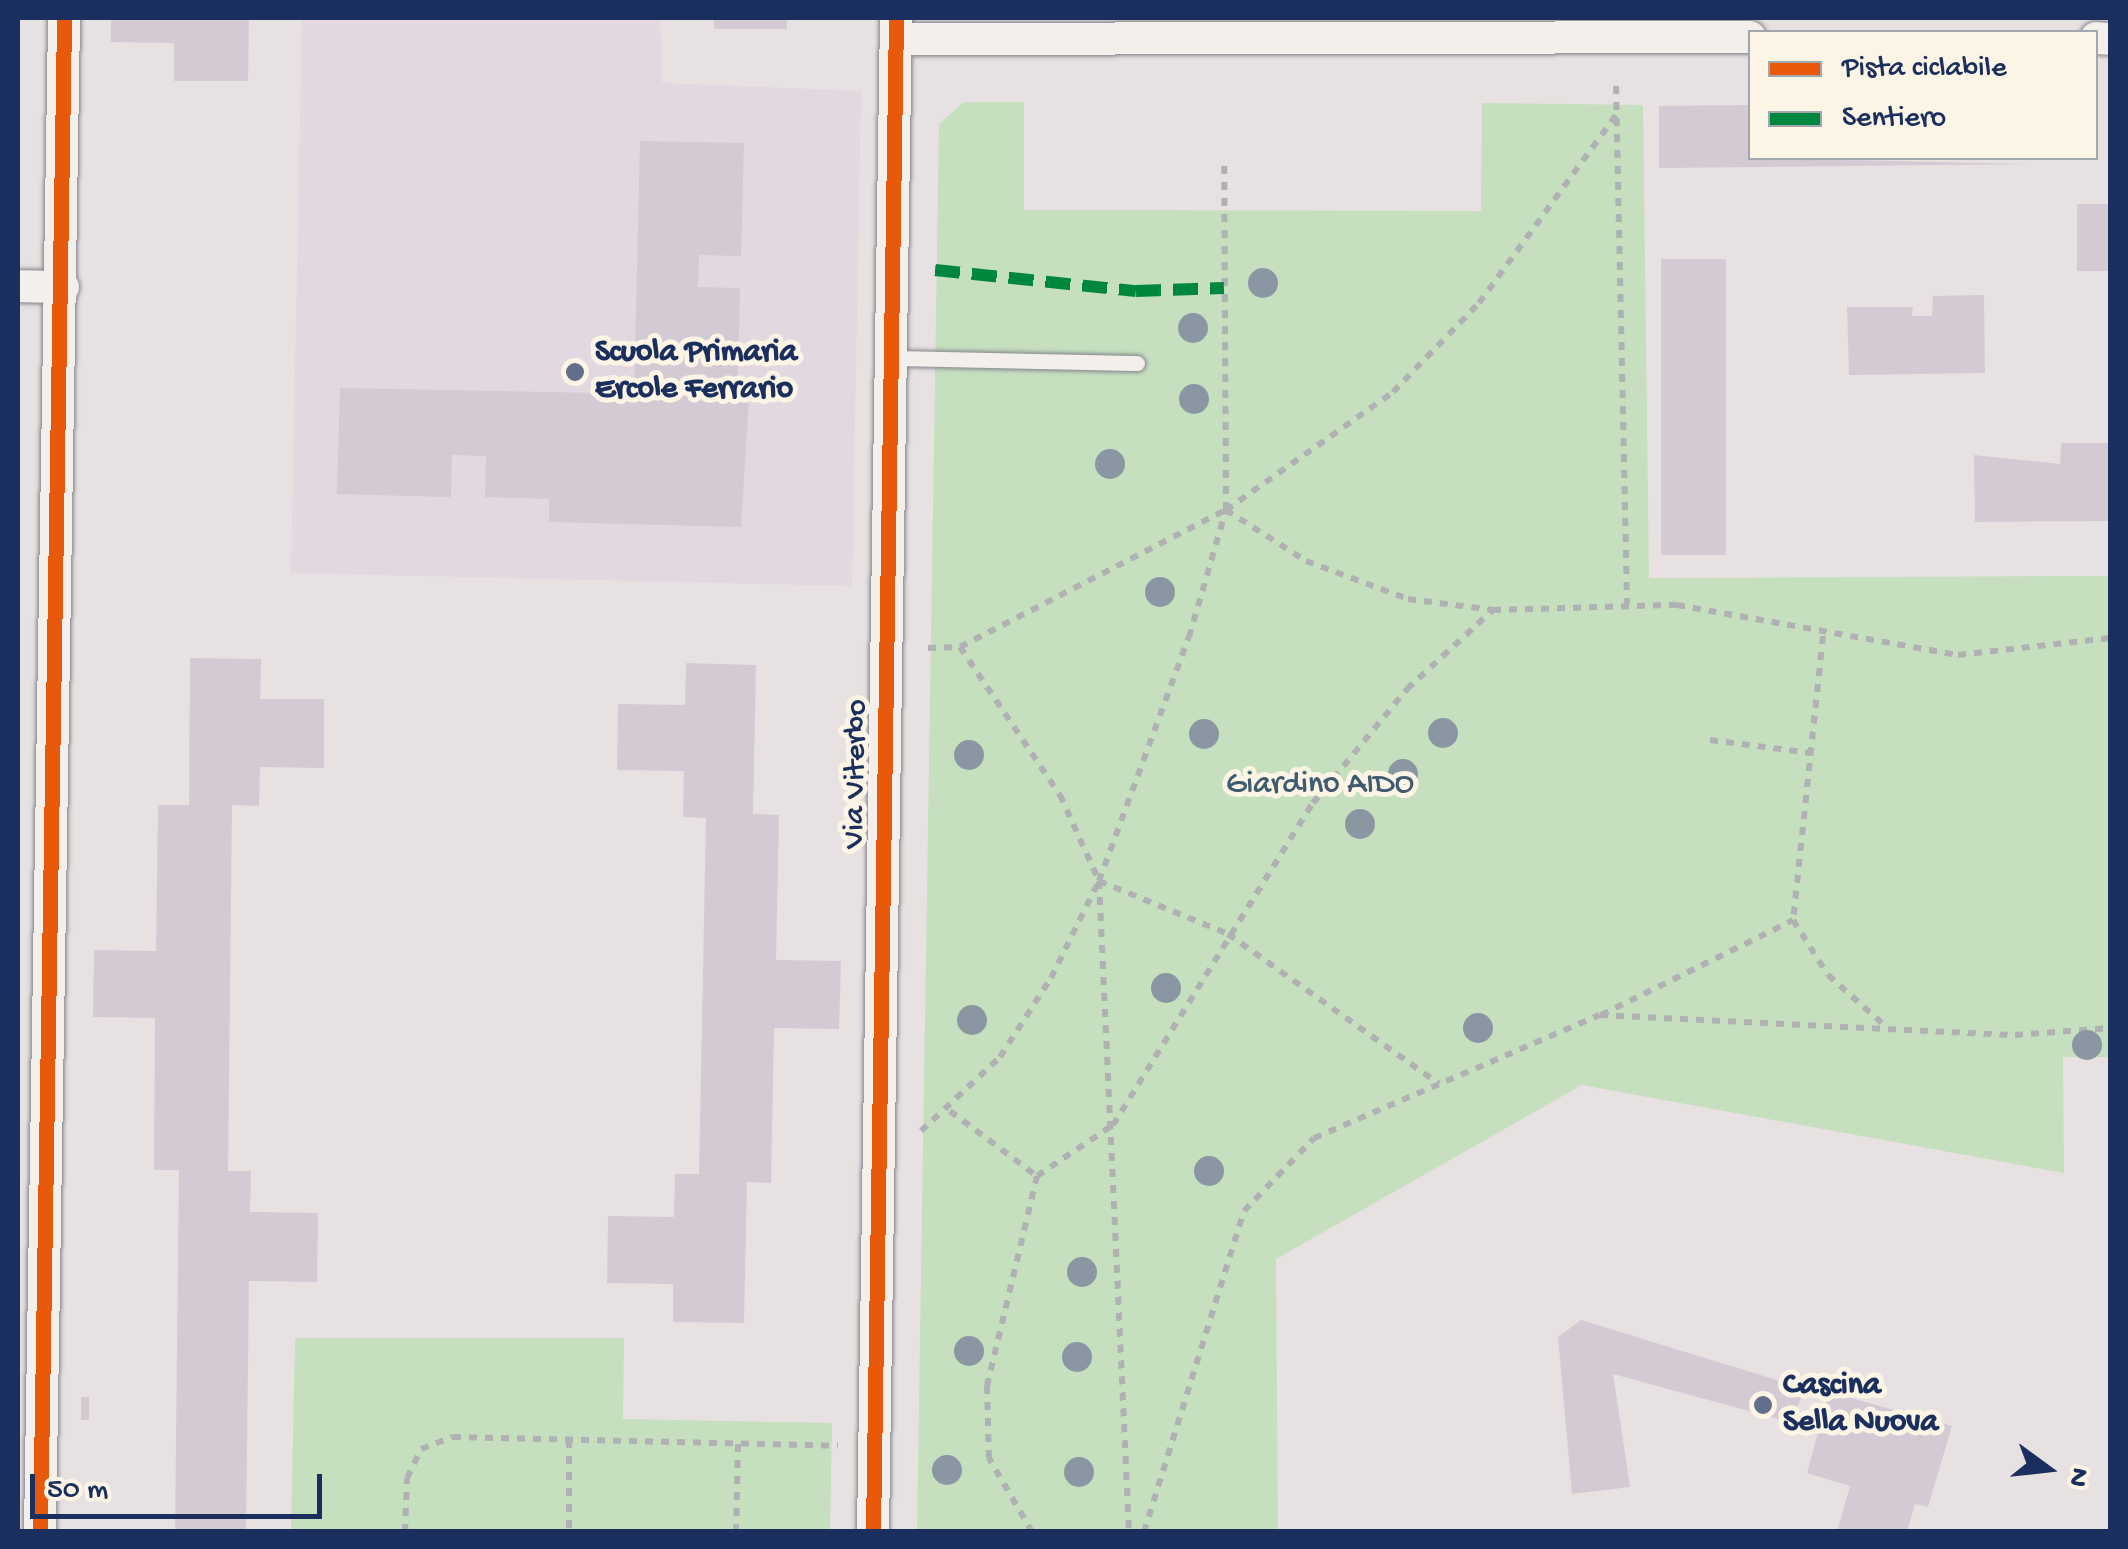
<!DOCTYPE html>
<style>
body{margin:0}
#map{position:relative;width:2128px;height:1549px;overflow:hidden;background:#e8e1e2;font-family:"Gochi Hand",sans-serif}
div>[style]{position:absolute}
.built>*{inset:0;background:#e3d7e0}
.green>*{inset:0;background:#c5dfbf}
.building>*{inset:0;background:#d3cad4;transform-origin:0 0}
.path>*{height:6px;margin-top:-3px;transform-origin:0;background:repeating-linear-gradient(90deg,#b0b1b3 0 8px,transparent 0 16px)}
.roads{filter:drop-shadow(0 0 2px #83848d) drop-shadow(0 0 2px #83848d)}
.lane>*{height:15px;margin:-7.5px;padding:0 7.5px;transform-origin:7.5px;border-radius:7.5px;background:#f3efea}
.street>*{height:32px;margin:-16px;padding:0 16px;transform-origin:16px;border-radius:16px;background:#f3efea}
.quiet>*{height:12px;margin-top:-6px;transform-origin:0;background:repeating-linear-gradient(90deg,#00873e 0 25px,transparent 0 37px)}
.cycleway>*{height:15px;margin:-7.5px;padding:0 7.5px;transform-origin:7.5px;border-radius:7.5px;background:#e8590c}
.trees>*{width:30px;height:30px;margin:-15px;border-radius:50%;background:#8a97a3}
.dots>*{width:28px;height:28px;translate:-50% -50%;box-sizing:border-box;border:5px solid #fcf5e5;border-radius:50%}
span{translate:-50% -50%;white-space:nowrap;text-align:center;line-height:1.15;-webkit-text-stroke:10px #fcf5e5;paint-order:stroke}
.poi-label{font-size:32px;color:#1b2f5e;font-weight:700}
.left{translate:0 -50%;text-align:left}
.street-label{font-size:32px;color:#1b2f5e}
.park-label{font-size:32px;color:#3e5b6f}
.frame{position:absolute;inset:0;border:20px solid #1b2f5e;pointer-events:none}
.legend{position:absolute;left:1748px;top:30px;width:350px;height:130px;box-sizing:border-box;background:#fcf5e5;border:2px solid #a2a6af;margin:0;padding:12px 18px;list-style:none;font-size:30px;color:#1b2f5e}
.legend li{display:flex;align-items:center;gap:20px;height:50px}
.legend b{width:50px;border:2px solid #a2a6af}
.north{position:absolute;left:1998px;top:1419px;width:100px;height:100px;-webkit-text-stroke:8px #fcf5e5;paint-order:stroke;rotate:105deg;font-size:28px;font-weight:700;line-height:40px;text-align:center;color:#1b2f5e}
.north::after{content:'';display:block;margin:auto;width:35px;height:45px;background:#1b2f5e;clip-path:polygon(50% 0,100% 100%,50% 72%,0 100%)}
.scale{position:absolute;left:30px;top:1474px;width:292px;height:45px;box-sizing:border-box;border:5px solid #1b2f5e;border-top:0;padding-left:12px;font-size:30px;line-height:35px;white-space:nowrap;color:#1b2f5e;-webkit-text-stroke:8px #fcf5e5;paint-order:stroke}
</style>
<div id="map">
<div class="built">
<div style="clip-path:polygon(302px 18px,660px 18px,662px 83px,861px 91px,852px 586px,291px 573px)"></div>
</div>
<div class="green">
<div style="clip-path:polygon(964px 102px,1024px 102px,1024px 210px,1481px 211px,1482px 103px,1643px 105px,1649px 578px,2110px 576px,2110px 1057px,2063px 1057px,2064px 1173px,1582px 1085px,1276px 1259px,1278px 1531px,917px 1532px,939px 124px)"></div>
<div style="clip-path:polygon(295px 1338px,624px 1338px,623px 1419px,832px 1423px,830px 1531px,291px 1531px)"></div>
</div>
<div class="building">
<div style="clip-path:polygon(111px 18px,249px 18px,248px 81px,174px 81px,174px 43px,111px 42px)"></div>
<div style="left:714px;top:18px;width:73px;height:11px"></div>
<div style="clip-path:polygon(1750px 105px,1750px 158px,2029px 164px,1659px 168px,1659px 106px)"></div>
<div style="clip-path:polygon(640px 141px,744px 143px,741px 256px,699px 255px,698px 287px,740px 288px,738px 376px,727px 376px,726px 398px,749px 399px,741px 527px,549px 522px,549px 499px,485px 497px,486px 456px,452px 455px,451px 497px,337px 494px,340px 388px,597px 393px,597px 378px,612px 378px,612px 393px,634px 394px)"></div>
<div style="left:2110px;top:204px;width:67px;height:33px;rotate:90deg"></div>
<div style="left:1726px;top:259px;width:296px;height:65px;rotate:90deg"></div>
<div style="clip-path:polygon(1984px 295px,1985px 373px,1849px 375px,1847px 307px,1913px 307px,1912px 316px,1932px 316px,1933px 296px)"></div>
<div style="clip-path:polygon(2061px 443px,2110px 443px,2110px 521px,1975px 522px,1974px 455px,2060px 464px)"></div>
<div style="clip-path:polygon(190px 658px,261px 659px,260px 699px,324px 699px,324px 768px,260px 767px,259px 806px,232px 805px,228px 1171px,251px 1171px,250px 1212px,318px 1213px,317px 1282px,249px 1281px,246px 1532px,175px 1532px,179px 1170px,154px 1170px,155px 1018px,93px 1017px,94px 950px,156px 951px,158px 805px,189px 805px)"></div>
<div style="clip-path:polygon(686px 663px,756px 665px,753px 814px,779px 815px,776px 960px,841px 961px,839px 1029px,774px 1028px,771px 1183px,747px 1182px,744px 1323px,673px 1322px,673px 1284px,607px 1283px,608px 1216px,674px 1217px,675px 1174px,699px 1174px,706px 818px,683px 817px,684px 771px,617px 770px,618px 704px,685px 705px)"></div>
<div style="clip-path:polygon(1581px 1320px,1806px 1389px,1789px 1422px,1613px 1374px,1630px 1487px,1572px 1494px,1558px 1337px)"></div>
<div style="clip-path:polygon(1829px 1392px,1952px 1426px,1928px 1507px,1915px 1504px,1907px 1532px,1837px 1532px,1850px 1486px,1807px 1473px)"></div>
<div style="left:81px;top:1397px;width:8px;height:23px"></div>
</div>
<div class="path">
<div style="left:1616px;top:86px;width:518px;rotate:88.78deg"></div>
<div style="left:1226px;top:510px;width:95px;rotate:32.5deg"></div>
<div style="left:1306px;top:561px;width:109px;rotate:20.4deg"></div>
<div style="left:1408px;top:599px;width:86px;rotate:7.4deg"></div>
<div style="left:1493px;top:610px;width:184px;rotate:-1.6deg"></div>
<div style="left:1677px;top:605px;width:285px;rotate:10.1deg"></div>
<div style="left:1958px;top:655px;width:153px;rotate:-6.4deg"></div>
<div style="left:1823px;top:636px;width:286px;rotate:96deg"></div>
<div style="left:1793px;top:920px;width:65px;rotate:57.5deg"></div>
<div style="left:1828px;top:975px;width:74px;rotate:41.7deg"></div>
<div style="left:960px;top:647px;width:179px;rotate:56deg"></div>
<div style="left:1060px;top:795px;width:94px;rotate:65.6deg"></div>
<div style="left:1099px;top:881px;width:652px;rotate:87.36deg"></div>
<div style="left:928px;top:648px;width:32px;rotate:-2deg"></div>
<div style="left:960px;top:647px;width:299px;rotate:-27.3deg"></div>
<div style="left:1226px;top:510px;width:204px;rotate:-35.2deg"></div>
<div style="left:1393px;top:392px;width:124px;rotate:-46deg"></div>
<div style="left:1479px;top:303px;width:233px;rotate:-53.9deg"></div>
<div style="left:1710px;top:740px;width:102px;rotate:7.3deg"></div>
<div style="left:1099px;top:881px;width:139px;rotate:22.3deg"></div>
<div style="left:1228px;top:934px;width:259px;rotate:35.4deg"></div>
<div style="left:1601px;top:1015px;width:214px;rotate:-26.3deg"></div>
<div style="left:950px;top:1111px;width:109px;rotate:36.8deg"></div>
<div style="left:921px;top:1131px;width:108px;rotate:-43.1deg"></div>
<div style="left:1000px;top:1057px;width:94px;rotate:-57.2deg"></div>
<div style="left:1051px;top:978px;width:108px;rotate:-63.7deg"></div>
<div style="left:1099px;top:881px;width:260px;rotate:-69.8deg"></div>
<div style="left:1189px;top:637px;width:132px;rotate:-73.8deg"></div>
<div style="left:1226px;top:510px;width:349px;rotate:-90.3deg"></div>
<div style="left:569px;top:1440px;width:92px;rotate:90deg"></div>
<div style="left:405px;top:1532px;width:54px;rotate:-87.9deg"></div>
<div style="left:407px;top:1478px;width:32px;rotate:-64deg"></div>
<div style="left:421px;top:1449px;width:34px;rotate:-21deg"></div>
<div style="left:453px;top:1437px;width:385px;rotate:1.3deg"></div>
<div style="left:736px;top:1532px;width:88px;rotate:-88.7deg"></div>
<div style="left:1032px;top:1532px;width:86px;rotate:-120.2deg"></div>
<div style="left:989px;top:1458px;width:72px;rotate:-91.6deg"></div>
<div style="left:987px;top:1386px;width:216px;rotate:-76.6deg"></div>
<div style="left:1037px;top:1176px;width:92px;rotate:-33.9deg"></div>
<div style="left:1113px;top:1125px;width:379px;rotate:-58.2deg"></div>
<div style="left:1313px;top:803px;width:148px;rotate:-50.5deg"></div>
<div style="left:1407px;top:689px;width:117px;rotate:-42.6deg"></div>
<div style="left:1144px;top:1532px;width:336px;rotate:-72.7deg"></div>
<div style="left:1244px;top:1211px;width:101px;rotate:-46.2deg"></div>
<div style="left:1314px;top:1138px;width:311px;rotate:-23.3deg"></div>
<div style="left:1600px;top:1015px;width:415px;rotate:2.8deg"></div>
<div style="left:2015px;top:1035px;width:95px;rotate:-4.2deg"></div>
</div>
<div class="roads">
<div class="lane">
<div style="left:891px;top:358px;width:246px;rotate:1.2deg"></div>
</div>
<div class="street">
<div style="left:2096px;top:38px;width:14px;rotate:4deg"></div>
<div style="left:896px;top:39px;width:854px;rotate:-0.13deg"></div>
<div style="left:18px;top:286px;width:45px;rotate:1.3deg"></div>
<div style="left:40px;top:1532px;width:1514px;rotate:-89.09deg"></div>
<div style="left:873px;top:1532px;width:1514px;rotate:-89.13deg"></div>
</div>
</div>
<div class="quiet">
<div style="left:935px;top:270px;width:202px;rotate:6deg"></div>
<div style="left:1136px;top:291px;width:88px;rotate:-2deg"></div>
</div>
<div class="cycleway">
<div style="left:40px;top:1532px;width:1514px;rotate:-89.09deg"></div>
<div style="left:873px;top:1532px;width:1514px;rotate:-89.13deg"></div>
</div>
<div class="trees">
<div style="left:1263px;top:283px"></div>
<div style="left:1193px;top:328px"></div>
<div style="left:1194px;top:399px"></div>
<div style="left:1110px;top:464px"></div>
<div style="left:1160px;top:592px"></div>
<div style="left:1443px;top:733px"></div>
<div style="left:1204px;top:734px"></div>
<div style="left:969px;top:755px"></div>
<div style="left:1403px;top:774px"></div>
<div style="left:1360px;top:824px"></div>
<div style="left:1166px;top:988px"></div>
<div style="left:972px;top:1020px"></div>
<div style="left:1478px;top:1028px"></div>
<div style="left:2087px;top:1045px"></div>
<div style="left:1209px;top:1171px"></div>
<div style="left:1082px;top:1272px"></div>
<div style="left:969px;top:1351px"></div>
<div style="left:1077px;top:1357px"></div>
<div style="left:947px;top:1470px"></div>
<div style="left:1079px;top:1472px"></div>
</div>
<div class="dots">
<div style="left:575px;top:372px;background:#636d8c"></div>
<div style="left:1763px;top:1405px;background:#636d8c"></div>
</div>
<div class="poi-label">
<span class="left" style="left:595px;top:372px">Scuola Primaria<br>Ercole Ferrario</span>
<span class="left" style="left:1783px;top:1405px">Cascina<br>Sella Nuova</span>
</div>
<div class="street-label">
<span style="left:857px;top:774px;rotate:-89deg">Via Viterbo</span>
</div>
<div class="park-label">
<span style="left:1320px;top:785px">Giardino AIDO</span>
</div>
<div class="frame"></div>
<ul class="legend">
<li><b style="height:12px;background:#e8590c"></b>Pista ciclabile</li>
<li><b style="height:12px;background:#00873e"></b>Sentiero</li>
</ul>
<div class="north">N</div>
<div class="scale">50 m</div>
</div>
